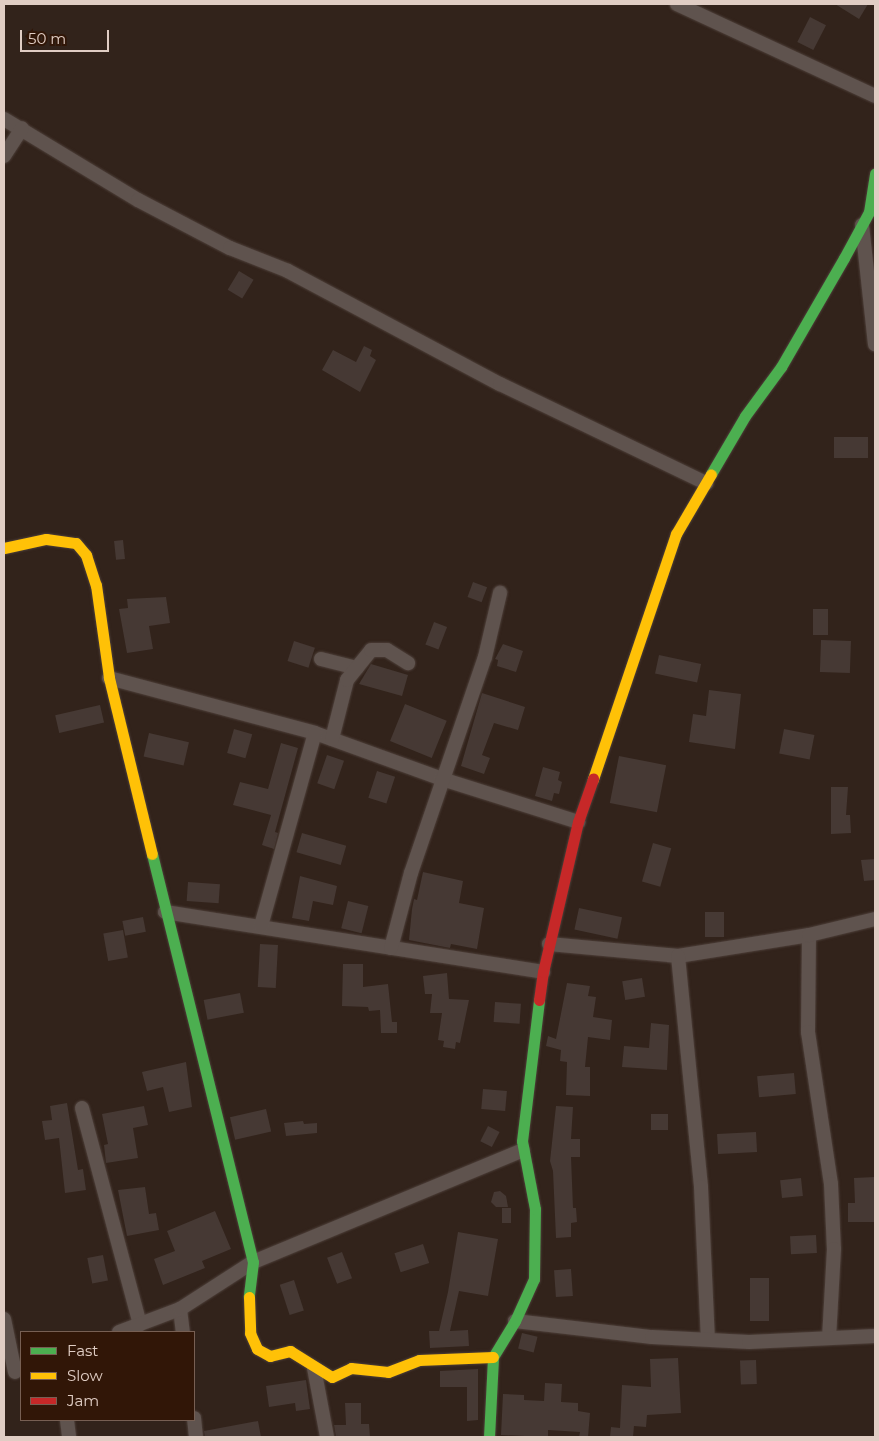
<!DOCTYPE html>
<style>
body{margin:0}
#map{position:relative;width:879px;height:1441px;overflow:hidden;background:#32231b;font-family:Montserrat,sans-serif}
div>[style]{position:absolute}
.building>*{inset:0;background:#463934;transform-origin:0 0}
.roads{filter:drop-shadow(0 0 1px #4d3f39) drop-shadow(0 0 1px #4d3f39)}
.street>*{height:14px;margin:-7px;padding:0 7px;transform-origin:7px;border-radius:7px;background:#5f534e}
.fast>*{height:11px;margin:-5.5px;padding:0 5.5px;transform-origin:5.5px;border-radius:5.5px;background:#4caf50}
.slow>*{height:11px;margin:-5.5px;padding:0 5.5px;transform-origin:5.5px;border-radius:5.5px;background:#ffc107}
.jam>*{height:11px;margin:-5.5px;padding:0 5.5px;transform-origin:5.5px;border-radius:5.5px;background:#c62828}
span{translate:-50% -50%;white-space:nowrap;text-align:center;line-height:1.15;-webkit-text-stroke:5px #311607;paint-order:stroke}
.frame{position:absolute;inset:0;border:5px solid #e0cdc4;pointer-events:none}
.legend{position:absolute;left:20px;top:1331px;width:175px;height:90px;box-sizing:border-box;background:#311607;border:1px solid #775f53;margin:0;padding:6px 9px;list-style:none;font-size:15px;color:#e0cdc4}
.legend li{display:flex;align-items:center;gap:10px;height:25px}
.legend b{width:25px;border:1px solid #775f53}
.scale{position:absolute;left:20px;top:30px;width:89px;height:22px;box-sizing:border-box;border:2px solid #e0cdc4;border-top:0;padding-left:6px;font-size:15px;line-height:18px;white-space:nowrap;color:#e0cdc4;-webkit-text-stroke:4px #311607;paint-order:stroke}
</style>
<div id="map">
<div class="building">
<div style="clip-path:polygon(835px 4px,868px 4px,859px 19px)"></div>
<div style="left:810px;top:17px;width:18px;height:28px;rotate:27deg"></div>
<div style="left:239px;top:271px;width:17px;height:22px;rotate:31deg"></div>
<div style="clip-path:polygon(364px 346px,372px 350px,370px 356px,376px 360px,360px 392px,322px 370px,333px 350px,356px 362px)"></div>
<div style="left:868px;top:437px;width:21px;height:34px;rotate:90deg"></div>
<div style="left:123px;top:540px;width:19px;height:9px;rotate:84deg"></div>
<div style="left:473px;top:582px;width:15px;height:16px;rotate:20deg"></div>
<div style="clip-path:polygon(166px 597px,170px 623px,149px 626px,153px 649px,127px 653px,119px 609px,128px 608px,127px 599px)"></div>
<div style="left:813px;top:609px;width:15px;height:26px"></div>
<div style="left:434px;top:622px;width:14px;height:24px;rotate:21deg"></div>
<div style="left:821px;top:640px;width:30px;height:32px;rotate:2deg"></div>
<div style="left:294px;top:641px;width:22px;height:21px;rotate:18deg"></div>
<div style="clip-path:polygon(503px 644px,523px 651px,516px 672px,497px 666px,498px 660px,495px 659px)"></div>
<div style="left:659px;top:655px;width:43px;height:19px;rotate:12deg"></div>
<div style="clip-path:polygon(371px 664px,408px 675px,402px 696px,359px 684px)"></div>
<div style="clip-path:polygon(709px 690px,741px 694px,735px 749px,689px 742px,693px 714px,706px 716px)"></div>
<div style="clip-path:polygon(482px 693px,525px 707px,518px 730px,494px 723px,482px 755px,490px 758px,484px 774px,461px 766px)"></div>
<div style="left:405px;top:704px;width:45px;height:40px;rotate:22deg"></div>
<div style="left:100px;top:705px;width:18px;height:46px;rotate:77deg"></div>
<div style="left:234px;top:729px;width:19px;height:25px;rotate:16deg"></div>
<div style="left:784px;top:729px;width:31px;height:25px;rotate:11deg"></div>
<div style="left:149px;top:733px;width:41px;height:24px;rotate:13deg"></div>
<div style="clip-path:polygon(281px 743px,298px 748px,275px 832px,278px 833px,274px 849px,262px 845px,271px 815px,233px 805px,240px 782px,268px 789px)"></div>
<div style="left:327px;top:755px;width:18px;height:30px;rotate:19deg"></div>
<div style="left:619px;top:756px;width:48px;height:48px;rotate:11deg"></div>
<div style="clip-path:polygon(543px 767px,560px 772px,558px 780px,562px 782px,559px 794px,554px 793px,552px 801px,535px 796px)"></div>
<div style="left:377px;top:771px;width:19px;height:28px;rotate:18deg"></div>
<div style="clip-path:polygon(831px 787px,848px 787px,846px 815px,850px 815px,851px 833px,831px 834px)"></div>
<div style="left:302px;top:833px;width:46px;height:20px;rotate:16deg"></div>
<div style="left:653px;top:843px;width:19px;height:40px;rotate:16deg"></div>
<div style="clip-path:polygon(875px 859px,875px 880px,864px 881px,861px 860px)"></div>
<div style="clip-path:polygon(423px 872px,463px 881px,459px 903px,484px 908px,477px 949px,451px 944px,450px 948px,409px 940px,412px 909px,414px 899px,417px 900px)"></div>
<div style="clip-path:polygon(300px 876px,337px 886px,333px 905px,313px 901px,309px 921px,292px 918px)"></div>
<div style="left:188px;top:882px;width:32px;height:19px;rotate:4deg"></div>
<div style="left:348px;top:901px;width:21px;height:28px;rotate:14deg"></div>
<div style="left:579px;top:908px;width:44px;height:22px;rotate:12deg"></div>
<div style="left:705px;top:912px;width:19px;height:25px"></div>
<div style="left:143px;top:917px;width:15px;height:21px;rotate:79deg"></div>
<div style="left:123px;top:930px;width:28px;height:20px;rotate:80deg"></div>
<div style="left:260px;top:944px;width:18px;height:43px;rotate:3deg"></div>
<div style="clip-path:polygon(343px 964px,363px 964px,363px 987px,388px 984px,392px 1022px,397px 1022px,397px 1033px,381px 1033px,380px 1010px,369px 1011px,368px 1007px,342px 1006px)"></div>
<div style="clip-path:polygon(447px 973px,449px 999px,469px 1000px,460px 1043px,456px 1042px,455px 1049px,443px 1047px,444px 1041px,438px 1040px,442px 1013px,430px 1013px,432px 994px,425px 994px,423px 976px)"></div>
<div style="left:642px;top:978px;width:19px;height:20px;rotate:81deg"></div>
<div style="clip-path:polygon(567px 983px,590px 986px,588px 996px,596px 997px,593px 1017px,612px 1020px,610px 1040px,588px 1037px,585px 1067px,590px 1067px,590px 1096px,566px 1095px,567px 1062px,560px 1061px,561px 1050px,546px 1046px,548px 1036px,556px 1039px)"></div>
<div style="left:240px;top:993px;width:20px;height:37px;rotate:79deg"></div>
<div style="left:495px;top:1002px;width:26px;height:20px;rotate:4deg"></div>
<div style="clip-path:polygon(651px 1023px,669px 1025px,667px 1070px,622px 1067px,624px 1046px,649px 1048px)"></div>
<div style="clip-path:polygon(186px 1062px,192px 1107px,169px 1112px,163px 1087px,147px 1091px,142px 1072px)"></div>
<div style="left:794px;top:1073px;width:21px;height:37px;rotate:85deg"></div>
<div style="left:483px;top:1089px;width:24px;height:20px;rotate:5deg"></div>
<div style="clip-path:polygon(67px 1103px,78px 1170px,83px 1169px,86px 1190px,65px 1193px,59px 1138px,45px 1140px,42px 1121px,52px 1120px,50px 1106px)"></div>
<div style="clip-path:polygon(144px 1106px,148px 1125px,133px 1128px,138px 1158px,106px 1163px,104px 1145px,108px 1144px,102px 1114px)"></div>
<div style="clip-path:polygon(556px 1106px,573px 1107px,571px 1139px,580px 1139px,580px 1157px,571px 1157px,573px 1208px,576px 1208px,577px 1222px,571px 1223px,571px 1237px,556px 1238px,553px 1171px,550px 1161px)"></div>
<div style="left:266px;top:1109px;width:23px;height:37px;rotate:77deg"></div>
<div style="left:651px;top:1114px;width:17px;height:16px"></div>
<div style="clip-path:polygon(303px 1121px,304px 1124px,317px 1123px,317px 1133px,286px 1136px,284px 1123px)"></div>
<div style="left:488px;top:1126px;width:13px;height:17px;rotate:27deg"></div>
<div style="left:756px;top:1132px;width:20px;height:39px;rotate:87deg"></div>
<div style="clip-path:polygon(875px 1177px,875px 1222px,848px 1222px,848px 1203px,855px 1203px,854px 1178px)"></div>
<div style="left:801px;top:1178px;width:18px;height:21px;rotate:84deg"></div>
<div style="clip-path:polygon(145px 1187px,149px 1214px,156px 1213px,159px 1230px,127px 1236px,118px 1190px)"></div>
<div style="clip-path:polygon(500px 1191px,506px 1196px,508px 1207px,496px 1207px,491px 1202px,494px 1192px)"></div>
<div style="left:502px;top:1208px;width:9px;height:15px"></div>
<div style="clip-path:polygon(215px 1211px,231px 1249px,202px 1261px,205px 1268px,163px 1285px,154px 1259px,175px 1251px,167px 1231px)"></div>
<div style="clip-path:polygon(458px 1232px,498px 1239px,488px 1296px,459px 1291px,450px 1331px,468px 1330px,469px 1346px,430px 1348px,429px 1331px,439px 1331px,448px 1292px)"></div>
<div style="left:816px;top:1235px;width:18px;height:26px;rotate:87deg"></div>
<div style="left:423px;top:1244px;width:20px;height:30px;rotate:72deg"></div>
<div style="left:342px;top:1252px;width:28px;height:16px;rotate:69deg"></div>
<div style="left:103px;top:1255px;width:26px;height:16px;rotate:79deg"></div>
<div style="left:571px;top:1269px;width:27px;height:17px;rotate:86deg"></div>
<div style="left:750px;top:1278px;width:19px;height:43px"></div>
<div style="left:294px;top:1280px;width:32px;height:15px;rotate:72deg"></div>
<div style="left:522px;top:1333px;width:16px;height:16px;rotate:14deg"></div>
<div style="clip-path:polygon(678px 1358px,681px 1413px,647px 1415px,646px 1427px,634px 1426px,633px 1437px,610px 1437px,611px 1427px,620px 1428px,622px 1385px,651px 1387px,650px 1359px)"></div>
<div style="left:756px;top:1360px;width:24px;height:16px;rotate:88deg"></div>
<div style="clip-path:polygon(478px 1369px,478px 1420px,467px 1421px,467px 1387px,440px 1387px,440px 1371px)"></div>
<div style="clip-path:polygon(306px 1380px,310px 1409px,296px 1411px,295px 1403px,269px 1407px,266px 1386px)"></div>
<div style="clip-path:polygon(545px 1383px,562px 1384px,561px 1402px,578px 1403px,578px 1411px,590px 1413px,588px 1437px,579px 1437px,580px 1432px,548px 1430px,548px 1437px,501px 1435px,503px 1394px,524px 1395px,524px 1400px,544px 1401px)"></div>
<div style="clip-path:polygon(345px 1403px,361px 1403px,361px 1424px,369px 1424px,370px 1437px,336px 1437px,334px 1425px,346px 1425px)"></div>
<div style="clip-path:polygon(258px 1421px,261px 1437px,205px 1437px,204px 1431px)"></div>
</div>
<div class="roads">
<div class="street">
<div style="left:677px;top:4px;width:218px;rotate:24.9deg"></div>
<div style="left:4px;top:119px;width:157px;rotate:31.2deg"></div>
<div style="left:138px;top:200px;width:104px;rotate:27.6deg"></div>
<div style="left:230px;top:248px;width:62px;rotate:21.6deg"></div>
<div style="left:288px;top:271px;width:240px;rotate:28.1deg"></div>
<div style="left:500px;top:384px;width:229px;rotate:25.7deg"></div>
<div style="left:4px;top:156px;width:33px;rotate:-57deg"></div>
<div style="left:862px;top:225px;width:120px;rotate:83.8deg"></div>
<div style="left:321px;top:659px;width:37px;rotate:14deg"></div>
<div style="left:109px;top:678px;width:213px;rotate:14.9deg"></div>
<div style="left:315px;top:733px;width:135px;rotate:19.9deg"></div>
<div style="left:442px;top:779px;width:143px;rotate:17.5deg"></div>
<div style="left:332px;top:739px;width:61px;rotate:-75.7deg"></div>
<div style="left:347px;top:680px;width:38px;rotate:-51deg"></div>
<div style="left:371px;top:650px;width:16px"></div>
<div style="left:387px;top:650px;width:25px;rotate:32deg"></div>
<div style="left:165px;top:912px;width:383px;rotate:9deg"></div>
<div style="left:261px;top:926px;width:200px;rotate:-74.4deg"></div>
<div style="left:809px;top:935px;width:97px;rotate:90.6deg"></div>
<div style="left:808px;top:1032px;width:154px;rotate:81.4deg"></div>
<div style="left:831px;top:1184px;width:65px;rotate:87.4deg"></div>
<div style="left:834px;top:1249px;width:89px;rotate:93.2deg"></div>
<div style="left:549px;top:944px;width:130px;rotate:5.3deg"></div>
<div style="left:678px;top:956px;width:133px;rotate:-9.1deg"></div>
<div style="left:809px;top:935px;width:68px;rotate:-13.6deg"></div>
<div style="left:391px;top:948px;width:78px;rotate:-75.1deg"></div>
<div style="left:411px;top:873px;width:228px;rotate:-71.1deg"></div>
<div style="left:485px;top:657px;width:66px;rotate:-76.8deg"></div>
<div style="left:678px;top:956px;width:232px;rotate:84.3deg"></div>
<div style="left:701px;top:1187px;width:152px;rotate:87.4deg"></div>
<div style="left:82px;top:1108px;width:224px;rotate:75deg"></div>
<div style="left:180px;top:1309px;width:23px;rotate:83deg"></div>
<div style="left:4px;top:1319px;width:54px;rotate:78.3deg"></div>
<div style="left:515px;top:1321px;width:138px;rotate:6.7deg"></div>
<div style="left:652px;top:1337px;width:97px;rotate:3deg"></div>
<div style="left:749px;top:1342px;width:126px;rotate:-2.7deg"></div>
<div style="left:119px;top:1332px;width:65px;rotate:-20.7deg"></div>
<div style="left:180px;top:1309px;width:87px;rotate:-32.8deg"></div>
<div style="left:253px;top:1262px;width:292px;rotate:-22.5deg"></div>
<div style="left:314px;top:1368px;width:70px;rotate:79.3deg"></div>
<div style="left:194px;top:1418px;width:19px;rotate:84deg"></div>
<div style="left:67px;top:1420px;width:17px;rotate:83deg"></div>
</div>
<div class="fast">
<div style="left:711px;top:474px;width:67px;rotate:-59.6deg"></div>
<div style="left:745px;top:416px;width:61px;rotate:-53.7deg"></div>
<div style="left:781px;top:367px;width:126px;rotate:-60deg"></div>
<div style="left:844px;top:258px;width:52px;rotate:-61.5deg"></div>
<div style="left:869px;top:212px;width:39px;rotate:-81deg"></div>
<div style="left:152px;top:854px;width:420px;rotate:76.1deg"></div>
<div style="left:253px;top:1262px;width:35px;rotate:97deg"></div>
<div style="left:489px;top:1437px;width:80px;rotate:-87.1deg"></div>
<div style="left:493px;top:1357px;width:42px;rotate:-58.6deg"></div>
<div style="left:515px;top:1321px;width:46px;rotate:-65.7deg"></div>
<div style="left:534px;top:1279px;width:70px;rotate:-89.2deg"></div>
<div style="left:535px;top:1209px;width:69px;rotate:-100.8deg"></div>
<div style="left:522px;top:1141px;width:142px;rotate:-83.1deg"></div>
</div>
<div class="slow">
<div style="left:4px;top:548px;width:43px;rotate:-12.1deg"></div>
<div style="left:46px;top:539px;width:30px;rotate:8deg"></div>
<div style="left:76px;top:543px;width:16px;rotate:50deg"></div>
<div style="left:86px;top:555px;width:32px;rotate:72deg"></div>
<div style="left:96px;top:585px;width:94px;rotate:82deg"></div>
<div style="left:109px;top:678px;width:181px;rotate:76.3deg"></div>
<div style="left:593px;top:779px;width:259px;rotate:-71.3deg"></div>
<div style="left:676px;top:534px;width:69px;rotate:-59.7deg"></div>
<div style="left:249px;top:1297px;width:36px;rotate:88deg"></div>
<div style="left:250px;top:1333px;width:17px;rotate:66deg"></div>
<div style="left:257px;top:1349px;width:15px;rotate:28deg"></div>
<div style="left:270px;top:1356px;width:21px;rotate:-14deg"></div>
<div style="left:290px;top:1351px;width:49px;rotate:31.8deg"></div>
<div style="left:332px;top:1377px;width:21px;rotate:-25deg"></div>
<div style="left:351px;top:1368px;width:37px;rotate:6deg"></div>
<div style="left:388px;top:1372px;width:33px;rotate:-21deg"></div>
<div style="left:419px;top:1360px;width:74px;rotate:-2.3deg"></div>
</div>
<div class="jam">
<div style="left:539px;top:1000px;width:28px;rotate:-82deg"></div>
<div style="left:543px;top:972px;width:154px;rotate:-76.9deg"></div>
<div style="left:578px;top:822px;width:46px;rotate:-70.8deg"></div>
</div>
</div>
<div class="frame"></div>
<ul class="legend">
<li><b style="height:6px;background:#4caf50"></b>Fast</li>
<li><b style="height:6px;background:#ffc107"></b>Slow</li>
<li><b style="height:6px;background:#c62828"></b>Jam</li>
</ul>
<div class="scale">50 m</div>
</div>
